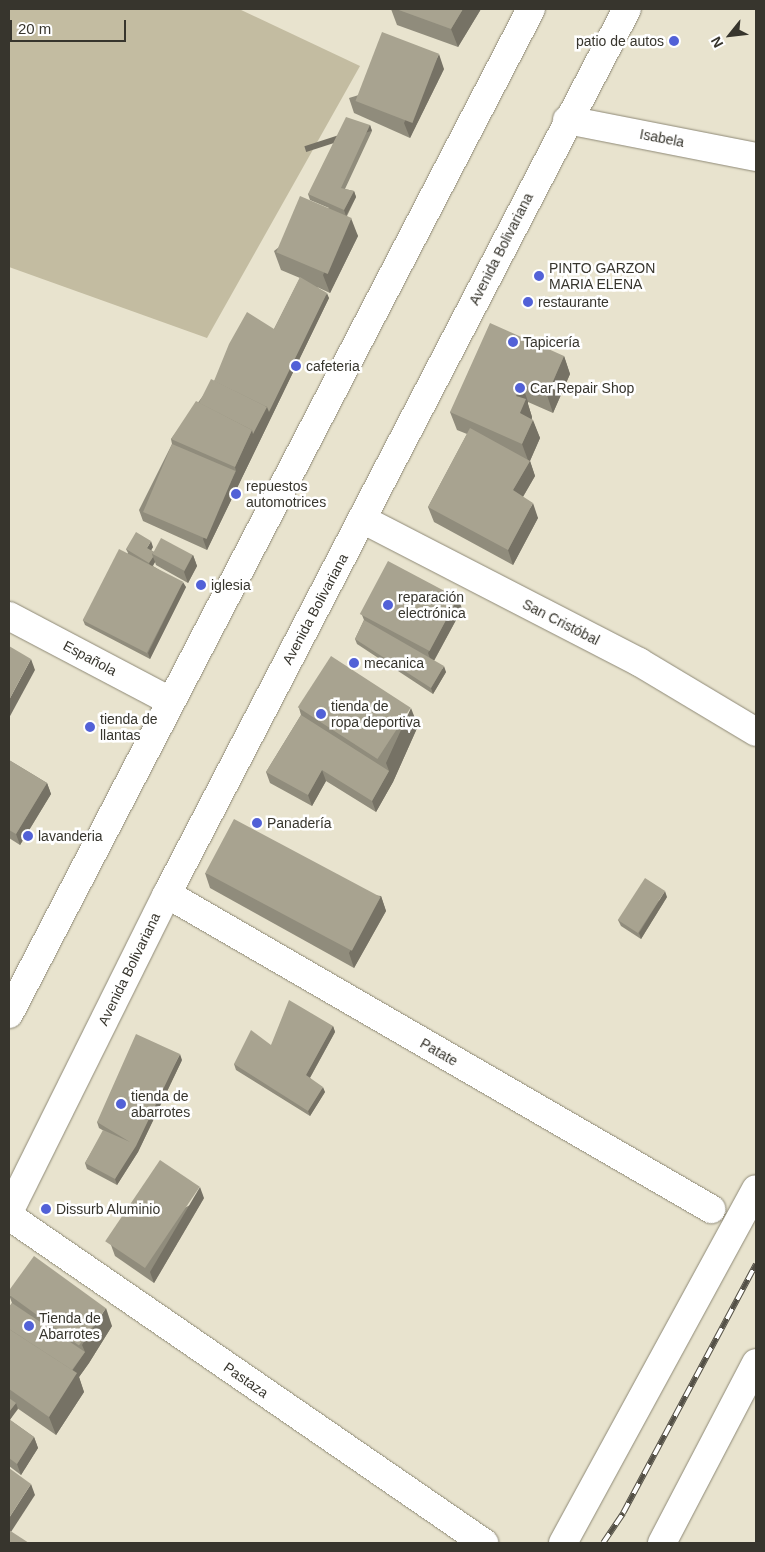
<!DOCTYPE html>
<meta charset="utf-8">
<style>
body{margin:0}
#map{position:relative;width:765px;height:1552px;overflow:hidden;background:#e8e3ce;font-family:Arial,sans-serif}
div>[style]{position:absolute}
.green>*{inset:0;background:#c3bca1}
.roads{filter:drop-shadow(0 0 1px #8e8976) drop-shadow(0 0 1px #8e8976)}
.minor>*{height:28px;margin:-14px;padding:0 14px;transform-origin:14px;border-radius:14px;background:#fff}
.major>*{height:28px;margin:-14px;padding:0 14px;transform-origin:14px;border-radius:14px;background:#fff}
.rail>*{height:5.5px;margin-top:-2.75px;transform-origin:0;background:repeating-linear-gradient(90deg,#fff 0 11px,#545147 0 22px);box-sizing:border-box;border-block:1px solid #545147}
.wall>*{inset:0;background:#908c7c}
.shaded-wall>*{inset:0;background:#767265;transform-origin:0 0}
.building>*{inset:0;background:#a8a390;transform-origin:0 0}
.dots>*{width:14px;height:14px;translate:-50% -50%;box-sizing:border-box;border:2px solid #fff;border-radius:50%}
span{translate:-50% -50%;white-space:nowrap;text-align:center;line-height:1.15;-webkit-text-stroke:5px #fff;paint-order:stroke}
.poi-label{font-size:14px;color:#37352d}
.right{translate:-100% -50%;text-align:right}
.left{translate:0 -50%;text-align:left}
.street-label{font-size:14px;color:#37352d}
.frame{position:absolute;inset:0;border:10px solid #37352d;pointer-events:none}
.north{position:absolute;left:705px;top:10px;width:50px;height:50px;-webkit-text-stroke:4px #fff;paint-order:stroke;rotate:241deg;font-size:14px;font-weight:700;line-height:20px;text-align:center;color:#37352d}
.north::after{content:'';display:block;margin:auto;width:18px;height:22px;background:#37352d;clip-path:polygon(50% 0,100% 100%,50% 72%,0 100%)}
.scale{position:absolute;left:10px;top:20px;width:116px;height:22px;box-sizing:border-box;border:2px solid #37352d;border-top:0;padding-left:6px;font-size:15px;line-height:18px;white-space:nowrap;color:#37352d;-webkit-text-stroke:4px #fff;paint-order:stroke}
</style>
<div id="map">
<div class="green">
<div style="clip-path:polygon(9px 9px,239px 9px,360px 66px,207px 338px,9px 267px)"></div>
</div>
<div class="roads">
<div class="minor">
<div style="left:567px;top:120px;width:193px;rotate:11.1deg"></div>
<div style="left:362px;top:519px;width:312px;rotate:27.3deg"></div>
<div style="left:639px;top:662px;width:136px;rotate:30.9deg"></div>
<div style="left:9px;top:616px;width:182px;rotate:27.8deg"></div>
<div style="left:167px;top:894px;width:629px;rotate:30.07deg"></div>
<div style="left:9px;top:1216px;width:577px;rotate:34.54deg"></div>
<div style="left:563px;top:1543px;width:403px;rotate:-61.4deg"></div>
<div style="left:662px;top:1543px;width:203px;rotate:-62.4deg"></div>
</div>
<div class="major">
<div style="left:9px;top:1014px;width:1132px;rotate:-62.55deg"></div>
<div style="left:9px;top:1212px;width:355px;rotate:-63.6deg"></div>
<div style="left:167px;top:894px;width:997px;rotate:-62.54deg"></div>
</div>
</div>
<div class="rail">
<div style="left:603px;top:1543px;width:36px;rotate:-56deg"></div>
<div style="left:623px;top:1513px;width:282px;rotate:-61.9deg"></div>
</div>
<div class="wall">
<div style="clip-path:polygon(391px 9px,481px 9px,458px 47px,397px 25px)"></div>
<div style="clip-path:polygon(444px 69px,410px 138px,354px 113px,349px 98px)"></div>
<div style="clip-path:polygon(370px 125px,372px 131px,345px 189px,354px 191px,356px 197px,347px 216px,358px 236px,330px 293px,317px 287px,329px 298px,207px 550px,143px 521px,139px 510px,172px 444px,171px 439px,214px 381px,274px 329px,300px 278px,281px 270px,274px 251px,329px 208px,310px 200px,308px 194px)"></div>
<div style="clip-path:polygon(564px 356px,570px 374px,553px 413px,528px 402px,528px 404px,532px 417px,532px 419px,540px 438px,530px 461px,535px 476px,523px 497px,538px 518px,513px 565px,434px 522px,428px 507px,467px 434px,457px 430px,450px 412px)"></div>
<div style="clip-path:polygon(153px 547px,151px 550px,154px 552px,193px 555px,197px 566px,188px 583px,156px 565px,155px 562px,153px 566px,186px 587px,150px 659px,85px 625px,83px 620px,128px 553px,126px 549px)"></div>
<div style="clip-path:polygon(458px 598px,462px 609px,434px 661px,446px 672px,433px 694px,357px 644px,355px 639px,364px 620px,362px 615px)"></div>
<div style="clip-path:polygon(299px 708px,418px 726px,393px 782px,376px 812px,326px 781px,312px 806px,270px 783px,266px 772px,301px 715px)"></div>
<div style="clip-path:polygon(9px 760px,47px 783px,51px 794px,20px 845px,9px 838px)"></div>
<div style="clip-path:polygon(205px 873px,381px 896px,386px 911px,354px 968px,210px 888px)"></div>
<div style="clip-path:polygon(667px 897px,641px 939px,621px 926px,618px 920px)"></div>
<div style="clip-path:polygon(333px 1026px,335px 1032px,310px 1078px,325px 1092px,310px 1116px,236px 1070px,234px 1064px,271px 1045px)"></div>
<div style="clip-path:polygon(182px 1060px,138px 1152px,117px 1185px,87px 1169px,85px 1163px,104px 1131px,99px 1128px,97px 1122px)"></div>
<div style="clip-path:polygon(204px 1198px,154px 1283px,115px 1256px,111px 1245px)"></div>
<div style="clip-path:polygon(9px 1295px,112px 1326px,89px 1363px,79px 1377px,84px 1392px,56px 1435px,17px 1408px,10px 1420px,34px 1437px,38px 1448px,21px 1475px,9px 1466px,9px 1307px,12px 1303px)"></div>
</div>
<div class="shaded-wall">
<div style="clip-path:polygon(463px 9px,481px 9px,458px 47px,451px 29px)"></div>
<div style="clip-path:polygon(439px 54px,444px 69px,410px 138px,404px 123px)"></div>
<div style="left:370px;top:125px;width:6px;height:69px;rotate:72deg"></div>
<div style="clip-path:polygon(354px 191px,356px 197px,346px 216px,344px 210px)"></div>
<div style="clip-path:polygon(351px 218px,358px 236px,330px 293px,323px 275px)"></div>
<div style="clip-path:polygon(327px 293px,329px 298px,207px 550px,203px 539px,236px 471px,235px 467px,252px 430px)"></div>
<div style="clip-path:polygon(564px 356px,570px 374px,553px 413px,547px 395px)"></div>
<div style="clip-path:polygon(522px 384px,528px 402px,528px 404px,532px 417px,527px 431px,520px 413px,516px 396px)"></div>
<div style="clip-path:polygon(533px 420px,540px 438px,529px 463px,522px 444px)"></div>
<div style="clip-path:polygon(530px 461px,535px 476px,518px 505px,513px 490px)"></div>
<div style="clip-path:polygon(533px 503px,538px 518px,513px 565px,508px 550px)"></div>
<div style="clip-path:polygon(151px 541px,153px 547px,149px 554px,147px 548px)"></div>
<div style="clip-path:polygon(193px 555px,197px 566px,188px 583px,184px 572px)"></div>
<div style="clip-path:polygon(153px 557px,155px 562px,151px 568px,149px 563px)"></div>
<div style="clip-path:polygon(183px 582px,186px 587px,150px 659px,148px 653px)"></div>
<div style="clip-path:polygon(458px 598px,462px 609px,432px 664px,428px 653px)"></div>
<div style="clip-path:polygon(31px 659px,35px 670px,9px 718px,9px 700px)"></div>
<div style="clip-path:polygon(444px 666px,446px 672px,433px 694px,431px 688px)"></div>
<div style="clip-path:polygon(411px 708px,418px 726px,393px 782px,376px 812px,372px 801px,389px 771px,386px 763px)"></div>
<div style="clip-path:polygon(322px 770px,326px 781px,312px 806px,308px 795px)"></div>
<div style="clip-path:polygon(47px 783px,51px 794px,20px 845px,16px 834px)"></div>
<div style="clip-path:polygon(665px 891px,667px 897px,641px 939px,639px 933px)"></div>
<div style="clip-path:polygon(381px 896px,386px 911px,354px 968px,349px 953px)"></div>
<div style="clip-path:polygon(333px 1026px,335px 1032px,308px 1081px,306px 1075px)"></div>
<div style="clip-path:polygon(180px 1054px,182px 1060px,138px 1152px,117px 1185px,115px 1179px)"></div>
<div style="clip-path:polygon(323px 1087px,325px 1092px,310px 1116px,308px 1111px)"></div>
<div style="clip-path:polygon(200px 1187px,204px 1198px,154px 1283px,150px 1272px)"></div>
<div style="clip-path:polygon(106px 1308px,112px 1326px,89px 1363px,79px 1377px,84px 1392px,56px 1435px,49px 1417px,70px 1374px,85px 1352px,82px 1345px)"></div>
<div style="clip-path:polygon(16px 1403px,18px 1409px,9px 1421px,9px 1412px)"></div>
<div style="clip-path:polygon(34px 1437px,38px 1448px,21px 1475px,17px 1464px)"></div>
<div style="clip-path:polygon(31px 1484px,35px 1495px,9px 1535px,9px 1518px)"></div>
</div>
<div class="building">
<div style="clip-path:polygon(396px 9px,463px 9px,451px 29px)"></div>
<div style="left:382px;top:32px;width:61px;height:74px;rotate:21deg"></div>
<div style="clip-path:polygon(346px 117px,370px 125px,341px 188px,354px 191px,344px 210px,308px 194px)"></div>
<div style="left:300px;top:196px;width:56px;height:61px;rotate:23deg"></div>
<div style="clip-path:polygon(300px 277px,327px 293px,269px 412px,267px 407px,214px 381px,229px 344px,247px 312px,274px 329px)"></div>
<div style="clip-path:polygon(490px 323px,564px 356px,547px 395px,522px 384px,516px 396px,526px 399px,520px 413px,533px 420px,522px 444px,450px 412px)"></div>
<div style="clip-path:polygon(211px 379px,267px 407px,253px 434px,252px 430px,199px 403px)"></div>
<div style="clip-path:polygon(196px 401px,252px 430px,235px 467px,171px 439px)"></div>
<div style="clip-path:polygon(470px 428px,530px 461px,513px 490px,533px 503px,508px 550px,428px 507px)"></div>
<div style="left:172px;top:444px;width:69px;height:74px;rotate:23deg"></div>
<div style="clip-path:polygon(136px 532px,151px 541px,147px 548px,154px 552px,152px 554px,153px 557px,149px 563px,126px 549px)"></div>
<div style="left:161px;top:538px;width:36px;height:18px;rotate:28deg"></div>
<div style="left:119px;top:549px;width:72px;height:80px;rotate:27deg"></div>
<div style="left:388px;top:561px;width:79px;height:60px;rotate:28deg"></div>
<div style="clip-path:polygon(364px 620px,444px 666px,431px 688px,355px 639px)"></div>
<div style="clip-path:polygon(9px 646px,31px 659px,9px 700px)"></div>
<div style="left:331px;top:656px;width:95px;height:61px;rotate:33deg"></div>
<div style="clip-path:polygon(301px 715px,389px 771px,372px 801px,322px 770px,308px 795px,266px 772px)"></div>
<div style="clip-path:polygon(9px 760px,47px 783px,16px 834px,9px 830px)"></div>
<div style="left:234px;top:819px;width:166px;height:61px;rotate:28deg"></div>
<div style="left:645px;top:878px;width:24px;height:50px;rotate:33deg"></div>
<div style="clip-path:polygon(289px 1000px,333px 1026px,306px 1075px,323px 1087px,308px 1111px,234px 1064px,251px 1030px,271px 1045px)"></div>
<div style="clip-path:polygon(136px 1034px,180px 1054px,136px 1146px,115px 1179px,85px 1163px,103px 1130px,130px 1142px,97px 1122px)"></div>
<div style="left:160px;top:1160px;width:48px;height:98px;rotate:34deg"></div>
<div style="left:34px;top:1256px;width:89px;height:46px;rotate:36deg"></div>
<div style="clip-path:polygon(12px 1303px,85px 1352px,72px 1370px,9px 1329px,9px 1307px)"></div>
<div style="clip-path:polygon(9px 1329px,77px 1373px,49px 1417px,9px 1389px)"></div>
<div style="clip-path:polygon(9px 1398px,16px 1403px,9px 1412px)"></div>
<div style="clip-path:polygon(9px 1419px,34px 1437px,17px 1464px,9px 1458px)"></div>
<div style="clip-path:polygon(9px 1468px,31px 1484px,9px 1518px)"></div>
<div style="clip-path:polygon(9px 1530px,29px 1543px,9px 1543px)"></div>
</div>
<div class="dots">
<div style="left:674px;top:41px;background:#5261d7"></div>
<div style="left:539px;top:276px;background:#5261d7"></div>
<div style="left:528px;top:302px;background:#5261d7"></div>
<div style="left:513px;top:342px;background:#5261d7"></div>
<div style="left:296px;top:366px;background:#5261d7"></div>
<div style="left:520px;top:388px;background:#5261d7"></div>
<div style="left:236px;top:494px;background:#5261d7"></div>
<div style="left:201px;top:585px;background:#5261d7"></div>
<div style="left:388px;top:605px;background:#5261d7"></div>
<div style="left:354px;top:663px;background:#5261d7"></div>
<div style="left:321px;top:714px;background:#5261d7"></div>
<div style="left:90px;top:727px;background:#5261d7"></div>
<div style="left:257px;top:823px;background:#5261d7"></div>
<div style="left:28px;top:836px;background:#5261d7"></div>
<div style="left:121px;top:1104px;background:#5261d7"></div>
<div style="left:46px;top:1209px;background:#5261d7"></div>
<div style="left:29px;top:1326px;background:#5261d7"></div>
</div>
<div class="poi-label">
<span class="right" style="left:664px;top:41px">patio de autos</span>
<span class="left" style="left:549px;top:276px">PINTO GARZON<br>MARIA ELENA</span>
<span class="left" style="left:538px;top:302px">restaurante</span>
<span class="left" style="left:523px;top:342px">Tapicería</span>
<span class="left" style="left:306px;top:366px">cafeteria</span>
<span class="left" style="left:530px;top:388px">Car Repair Shop</span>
<span class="left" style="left:246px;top:494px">repuestos<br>automotrices</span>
<span class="left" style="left:211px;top:585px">iglesia</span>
<span class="left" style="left:398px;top:605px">reparación<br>electrónica</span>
<span class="left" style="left:364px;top:663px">mecanica</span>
<span class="left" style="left:331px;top:714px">tienda de<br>ropa deportiva</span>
<span class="left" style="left:100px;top:727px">tienda de<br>llantas</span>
<span class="left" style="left:267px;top:823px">Panadería</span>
<span class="left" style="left:38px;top:836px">lavanderia</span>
<span class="left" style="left:131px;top:1104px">tienda de<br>abarrotes</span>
<span class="left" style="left:56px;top:1209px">Dissurb Aluminio</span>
<span class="left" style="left:39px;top:1326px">Tienda de<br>Abarrotes</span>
</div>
<div class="street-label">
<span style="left:662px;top:138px;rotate:11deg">Isabela</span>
<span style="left:501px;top:249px;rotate:-63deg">Avenida Bolivariana</span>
<span style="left:315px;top:609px;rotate:-62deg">Avenida Bolivariana</span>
<span style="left:561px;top:622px;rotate:27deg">San Cristóbal</span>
<span style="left:90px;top:658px;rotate:28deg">Española</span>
<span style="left:129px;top:969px;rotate:-64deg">Avenida Bolivariana</span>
<span style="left:439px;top:1052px;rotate:30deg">Patate</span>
<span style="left:246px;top:1380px;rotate:35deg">Pastaza</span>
</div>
<div class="frame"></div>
<div class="north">N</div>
<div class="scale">20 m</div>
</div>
